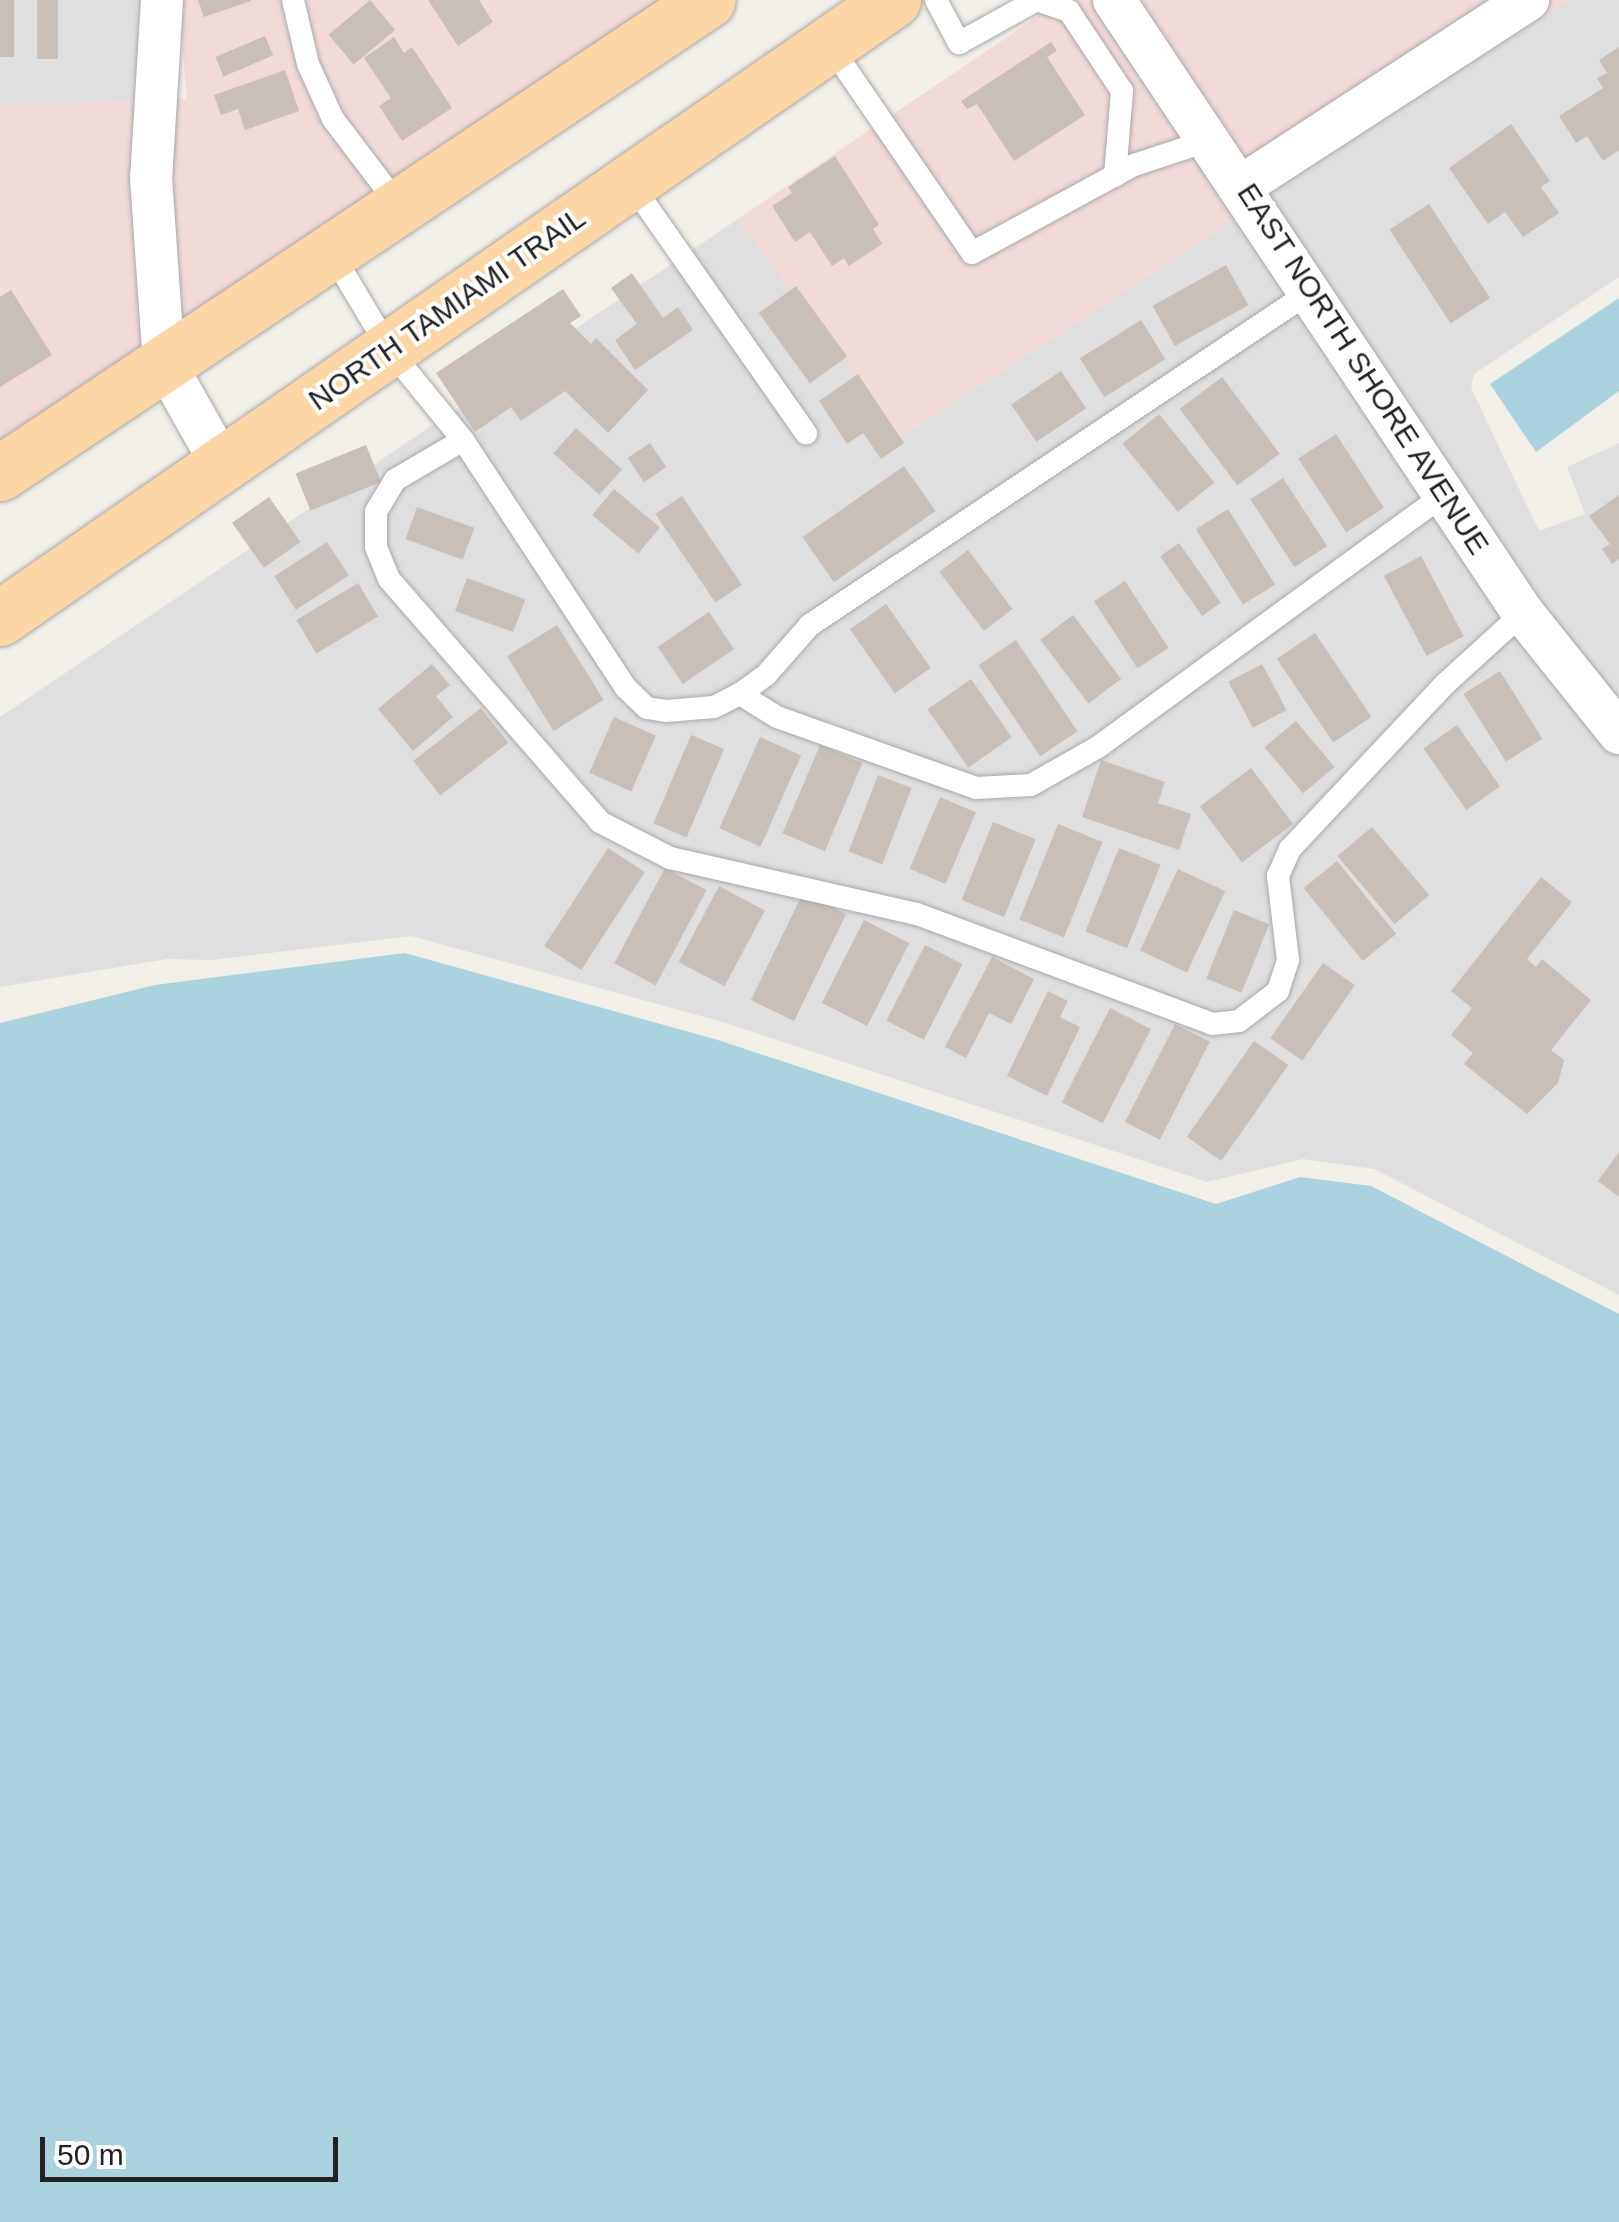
<!DOCTYPE html>
<style>
body{margin:0}
#map{position:relative;width:1619px;height:2222px;overflow:hidden;background:#f2efe9;font-family:Arial,sans-serif}
div>[style]{position:absolute}
.residential>*{inset:0;background:#e0dfdf;transform-origin:0 0}
.commercial>*{inset:0;background:#f2dad9}
.water>*{inset:0;background:#aad3df}
.building>*{inset:0;background:#c7bfb8;transform-origin:0 0}
.roads{filter:drop-shadow(0 0 2px #a9a9a9) drop-shadow(0 0 2px #a9a9a9)}
.service>*{height:22px;margin:-11px;padding:0 11px;transform-origin:11px;border-radius:11px;background:#fff}
.minor>*{height:42px;margin:-21px;padding:0 21px;transform-origin:21px;border-radius:21px;background:#fff}
.primary>*{height:55px;margin:-27.5px;padding:0 27.5px;transform-origin:27.5px;border-radius:27.5px;background:#fcd6a4}
span{translate:-50% -50%;white-space:nowrap;text-align:center;line-height:1.15;-webkit-text-stroke:8px #fff;paint-order:stroke}
.street-label{font-size:30px;color:#222}
.scale{position:absolute;left:40px;top:2137px;width:298px;height:45px;box-sizing:border-box;border:5px solid #222;border-top:0;padding-left:12px;font-size:30px;line-height:35px;white-space:nowrap;color:#222;-webkit-text-stroke:8px #fff;paint-order:stroke}
</style>
<div id="map">
<div class="residential">
<div style="left:0;top:0;width:178px;height:105px"></div>
<div style="clip-path:polygon(1569px 0,1619px 0,1619px 277px,1474px 374px,1471px 388px,1539px 531px,1585px 514px,1567px 467px,1619px 443px,1619px 1295px,1374px 1169px,1303px 1159px,1207px 1182px,726px 1023px,411px 936px,213px 960px,167px 959px,0 987px,0 717px,738px 219px,902px 437px)"></div>
</div>
<div class="commercial">
<div style="clip-path:polygon(178px 0,668px 0,0 447px,0 105px,187px 99px)"></div>
<div style="clip-path:polygon(1062px 0,1569px 0,902px 437px,738px 219px)"></div>
</div>
<div class="water">
<div style="clip-path:polygon(1619px 298px,1619px 391px,1536px 452px,1490px 384px)"></div>
<div style="clip-path:polygon(405px 953px,718px 1040px,1216px 1204px,1300px 1177px,1371px 1186px,1619px 1314px,1619px 2222px,0 2222px,0 1023px,155px 985px)"></div>
</div>
<div class="building">
<div style="left:0;top:0;width:14px;height:57px"></div>
<div style="left:37px;top:0;width:21px;height:59px"></div>
<div style="clip-path:polygon(198px 0,251px 0,251px 1px,204px 17px)"></div>
<div style="left:370px;top:0;width:39px;height:54px;rotate:50deg"></div>
<div style="clip-path:polygon(428px 0,479px 0,493px 22px,458px 46px)"></div>
<div style="left:265px;top:36px;width:21px;height:54px;rotate:67deg"></div>
<div style="clip-path:polygon(394px 37px,404px 53px,412px 47px,452px 108px,402px 141px,379px 106px,391px 98px,364px 58px)"></div>
<div style="clip-path:polygon(1051px 42px,1057px 51px,1047px 57px,1085px 115px,1014px 161px,977px 104px,967px 109px,961px 101px)"></div>
<div style="clip-path:polygon(1619px 47px,1619px 150px,1603px 161px,1587px 136px,1576px 143px,1559px 116px,1603px 88px,1597px 78px,1607px 73px,1599px 60px)"></div>
<div style="clip-path:polygon(285px 70px,299px 111px,245px 130px,238px 109px,221px 115px,214px 95px)"></div>
<div style="clip-path:polygon(1511px 124px,1550px 181px,1541px 187px,1559px 213px,1523px 237px,1505px 212px,1488px 224px,1449px 168px)"></div>
<div style="clip-path:polygon(835px 156px,879px 225px,873px 229px,882px 244px,849px 266px,844px 258px,832px 266px,810px 232px,795px 242px,772px 206px,792px 193px,788px 187px)"></div>
<div style="left:1429px;top:204px;width:112px;height:47px;rotate:57deg"></div>
<div style="left:1226px;top:265px;width:46px;height:84px;rotate:61deg"></div>
<div style="clip-path:polygon(632px 273px,663px 318px,678px 307px,693px 330px,635px 370px,615px 340px,637px 324px,611px 288px)"></div>
<div style="left:796px;top:286px;width:87px;height:46px;rotate:54deg"></div>
<div style="clip-path:polygon(563px 289px,581px 316px,570px 323px,591px 344px,596px 338px,648px 390px,608px 433px,565px 391px,521px 421px,511px 407px,475px 432px,436px 373px)"></div>
<div style="clip-path:polygon(11px 290px,52px 355px,0 387px,0 297px)"></div>
<div style="left:1141px;top:320px;width:46px;height:72px;rotate:58deg"></div>
<div style="left:1061px;top:371px;width:45px;height:60px;rotate:56deg"></div>
<div style="clip-path:polygon(858px 374px,904px 443px,881px 459px,863px 433px,847px 444px,819px 401px)"></div>
<div style="left:1222px;top:377px;width:96px;height:53px;rotate:53deg"></div>
<div style="left:1159px;top:414px;width:88px;height:47px;rotate:51deg"></div>
<div style="left:576px;top:428px;width:62px;height:34px;rotate:42deg"></div>
<div style="left:1336px;top:434px;width:88px;height:45px;rotate:57deg"></div>
<div style="left:650px;top:443px;width:29px;height:27px;rotate:56deg"></div>
<div style="left:366px;top:445px;width:40px;height:76px;rotate:68deg"></div>
<div style="left:904px;top:466px;width:55px;height:124px;rotate:55deg"></div>
<div style="left:1283px;top:478px;width:81px;height:39px;rotate:57deg"></div>
<div style="left:614px;top:489px;width:60px;height:34px;rotate:40deg"></div>
<div style="clip-path:polygon(1619px 495px,1619px 559px,1612px 564px,1602px 549px,1610px 544px,1589px 516px)"></div>
<div style="left:682px;top:496px;width:107px;height:32px;rotate:56deg"></div>
<div style="left:269px;top:497px;width:55px;height:45px;rotate:55deg"></div>
<div style="left:417px;top:507px;width:61px;height:34px;rotate:20deg"></div>
<div style="left:1228px;top:509px;width:89px;height:38px;rotate:58deg"></div>
<div style="left:327px;top:542px;width:40px;height:63px;rotate:57deg"></div>
<div style="left:1179px;top:543px;width:73px;height:23px;rotate:55deg"></div>
<div style="left:968px;top:550px;width:74px;height:36px;rotate:53deg"></div>
<div style="left:1421px;top:556px;width:91px;height:42px;rotate:62deg"></div>
<div style="left:467px;top:578px;width:62px;height:35px;rotate:20deg"></div>
<div style="left:1125px;top:581px;width:80px;height:37px;rotate:57deg"></div>
<div style="left:358px;top:583px;width:39px;height:72px;rotate:59deg"></div>
<div style="left:886px;top:604px;width:78px;height:44px;rotate:55deg"></div>
<div style="left:709px;top:612px;width:45px;height:62px;rotate:56deg"></div>
<div style="left:1073px;top:615px;width:80px;height:41px;rotate:53deg"></div>
<div style="left:557px;top:625px;width:88px;height:59px;rotate:58deg"></div>
<div style="left:1315px;top:633px;width:101px;height:46px;rotate:56deg"></div>
<div style="left:1016px;top:640px;width:110px;height:45px;rotate:56deg"></div>
<div style="clip-path:polygon(432px 664px,450px 685px,436px 696px,453px 717px,413px 751px,378px 709px)"></div>
<div style="left:1262px;top:664px;width:52px;height:38px;rotate:62deg"></div>
<div style="left:1500px;top:671px;width:80px;height:43px;rotate:58deg"></div>
<div style="left:971px;top:679px;width:71px;height:53px;rotate:55deg"></div>
<div style="left:481px;top:708px;width:44px;height:86px;rotate:52deg"></div>
<div style="left:614px;top:717px;width:46px;height:61px;rotate:24deg"></div>
<div style="left:1296px;top:721px;width:60px;height:41px;rotate:50deg"></div>
<div style="left:1457px;top:725px;width:75px;height:41px;rotate:55deg"></div>
<div style="left:691px;top:735px;width:36px;height:96px;rotate:23deg"></div>
<div style="left:760px;top:737px;width:45px;height:100px;rotate:24deg"></div>
<div style="left:820px;top:745px;width:46px;height:96px;rotate:23deg"></div>
<div style="clip-path:polygon(1101px 760px,1165px 782px,1158px 803px,1191px 814px,1179px 850px,1082px 817px)"></div>
<div style="left:1251px;top:768px;width:70px;height:64px;rotate:53deg"></div>
<div style="left:878px;top:775px;width:36px;height:82px;rotate:21deg"></div>
<div style="left:940px;top:797px;width:39px;height:78px;rotate:23deg"></div>
<div style="left:993px;top:822px;width:46px;height:84px;rotate:22deg"></div>
<div style="left:1058px;top:824px;width:48px;height:103px;rotate:22deg"></div>
<div style="left:1372px;top:827px;width:89px;height:45px;rotate:50deg"></div>
<div style="left:608px;top:848px;width:44px;height:117px;rotate:33deg"></div>
<div style="left:1119px;top:848px;width:45px;height:90px;rotate:22deg"></div>
<div style="left:1337px;top:861px;width:94px;height:43px;rotate:51deg"></div>
<div style="left:665px;top:868px;width:47px;height:108px;rotate:28deg"></div>
<div style="left:1178px;top:869px;width:52px;height:90px;rotate:25deg"></div>
<div style="clip-path:polygon(1541px 877px,1572px 902px,1527px 959px,1536px 967px,1542px 959px,1591px 1000px,1551px 1050px,1564px 1060px,1558px 1083px,1527px 1114px,1464px 1064px,1473px 1053px,1451px 1035px,1472px 1008px,1451px 991px)"></div>
<div style="left:719px;top:886px;width:52px;height:86px;rotate:28deg"></div>
<div style="left:803px;top:893px;width:48px;height:119px;rotate:26deg"></div>
<div style="left:1234px;top:910px;width:38px;height:74px;rotate:22deg"></div>
<div style="left:864px;top:920px;width:51px;height:93px;rotate:27deg"></div>
<div style="left:925px;top:945px;width:42px;height:85px;rotate:27deg"></div>
<div style="clip-path:polygon(992px 957px,1034px 979px,1011px 1024px,989px 1013px,966px 1058px,945px 1047px)"></div>
<div style="left:1323px;top:963px;width:39px;height:92px;rotate:35deg"></div>
<div style="clip-path:polygon(1048px 991px,1068px 1001px,1060px 1017px,1080px 1027px,1047px 1096px,1007px 1076px)"></div>
<div style="left:1110px;top:1008px;width:46px;height:106px;rotate:27deg"></div>
<div style="left:1175px;top:1024px;width:39px;height:110px;rotate:27deg"></div>
<div style="left:1254px;top:1041px;width:42px;height:117px;rotate:35deg"></div>
<div style="clip-path:polygon(1619px 1152px,1619px 1197px,1598px 1181px)"></div>
</div>
<div class="roads">
<div class="service">
<div style="left:293px;top:0;width:66px;rotate:76.8deg"></div>
<div style="left:308px;top:64px;width:60px;rotate:65.6deg"></div>
<div style="left:333px;top:119px;width:109px;rotate:52.8deg"></div>
<div style="left:936px;top:0;width:49px;rotate:61.9deg"></div>
<div style="left:959px;top:43px;width:89px;rotate:-28.9deg"></div>
<div style="left:1037px;top:0;width:34px;rotate:19deg"></div>
<div style="left:1069px;top:11px;width:96px;rotate:56.5deg"></div>
<div style="left:1122px;top:91px;width:85px;rotate:94.7deg"></div>
<div style="left:829px;top:44px;width:253px;rotate:55.6deg"></div>
<div style="left:972px;top:253px;width:184px;rotate:-28.5deg"></div>
<div style="left:1134px;top:165px;width:80px;rotate:-18.2deg"></div>
<div style="left:630px;top:182px;width:307px;rotate:55deg"></div>
<div style="left:331px;top:252px;width:113px;rotate:59.1deg"></div>
<div style="left:389px;top:349px;width:117px;rotate:50.9deg"></div>
<div style="left:463px;top:440px;width:297px;rotate:56.7deg"></div>
<div style="left:626px;top:688px;width:29px;rotate:44deg"></div>
<div style="left:647px;top:708px;width:19px;rotate:9deg"></div>
<div style="left:666px;top:711px;width:48px;rotate:-4.8deg"></div>
<div style="left:714px;top:707px;width:29px;rotate:-27deg"></div>
<div style="left:740px;top:694px;width:32px;rotate:-36deg"></div>
<div style="left:766px;top:675px;width:67px;rotate:-48.7deg"></div>
<div style="left:810px;top:625px;width:601px;rotate:-33.66deg"></div>
<div style="left:463px;top:440px;width:79px;rotate:149.5deg"></div>
<div style="left:395px;top:480px;width:37px;rotate:121deg"></div>
<div style="left:376px;top:512px;width:35px;rotate:90deg"></div>
<div style="left:376px;top:547px;width:35px;rotate:68deg"></div>
<div style="left:389px;top:579px;width:322px;rotate:49deg"></div>
<div style="left:600px;top:822px;width:79px;rotate:27.2deg"></div>
<div style="left:670px;top:858px;width:253px;rotate:12.8deg"></div>
<div style="left:917px;top:914px;width:315px;rotate:20.4deg"></div>
<div style="left:1212px;top:1024px;width:27px;rotate:-6deg"></div>
<div style="left:1239px;top:1021px;width:49px;rotate:-37.6deg"></div>
<div style="left:1278px;top:991px;width:33px;rotate:-72deg"></div>
<div style="left:1288px;top:960px;width:85px;rotate:-96.8deg"></div>
<div style="left:1278px;top:876px;width:30px;rotate:-66deg"></div>
<div style="left:1290px;top:849px;width:226px;rotate:-46.8deg"></div>
<div style="left:1445px;top:684px;width:105px;rotate:-42.3deg"></div>
<div style="left:740px;top:694px;width:44px;rotate:31.9deg"></div>
<div style="left:777px;top:717px;width:211px;rotate:19.6deg"></div>
<div style="left:976px;top:788px;width:55px;rotate:-3.1deg"></div>
<div style="left:1031px;top:785px;width:77px;rotate:-29.6deg"></div>
<div style="left:1098px;top:747px;width:428px;rotate:-36.1deg"></div>
</div>
<div class="minor">
<div style="left:162px;top:0;width:178px;rotate:93.5deg"></div>
<div style="left:151px;top:178px;width:184px;rotate:86deg"></div>
<div style="left:164px;top:362px;width:118px;rotate:60.6deg"></div>
<div style="left:1114px;top:0;width:737px;rotate:56.29deg"></div>
<div style="left:1523px;top:613px;width:154px;rotate:51.3deg"></div>
<div style="left:1243px;top:185px;width:340px;rotate:-33deg"></div>
</div>
<div class="primary">
<div style="left:0;top:473px;width:851px;rotate:-33.75deg"></div>
<div style="left:0;top:618px;width:1086px;rotate:-34.69deg"></div>
</div>
</div>
<div class="street-label">
<span style="left:447px;top:309px;rotate:-35deg">NORTH TAMIAMI TRAIL</span>
<span style="left:1363px;top:369px;rotate:57deg">EAST NORTH SHORE AVENUE</span>
</div>
<div class="scale">50 m</div>
</div>
